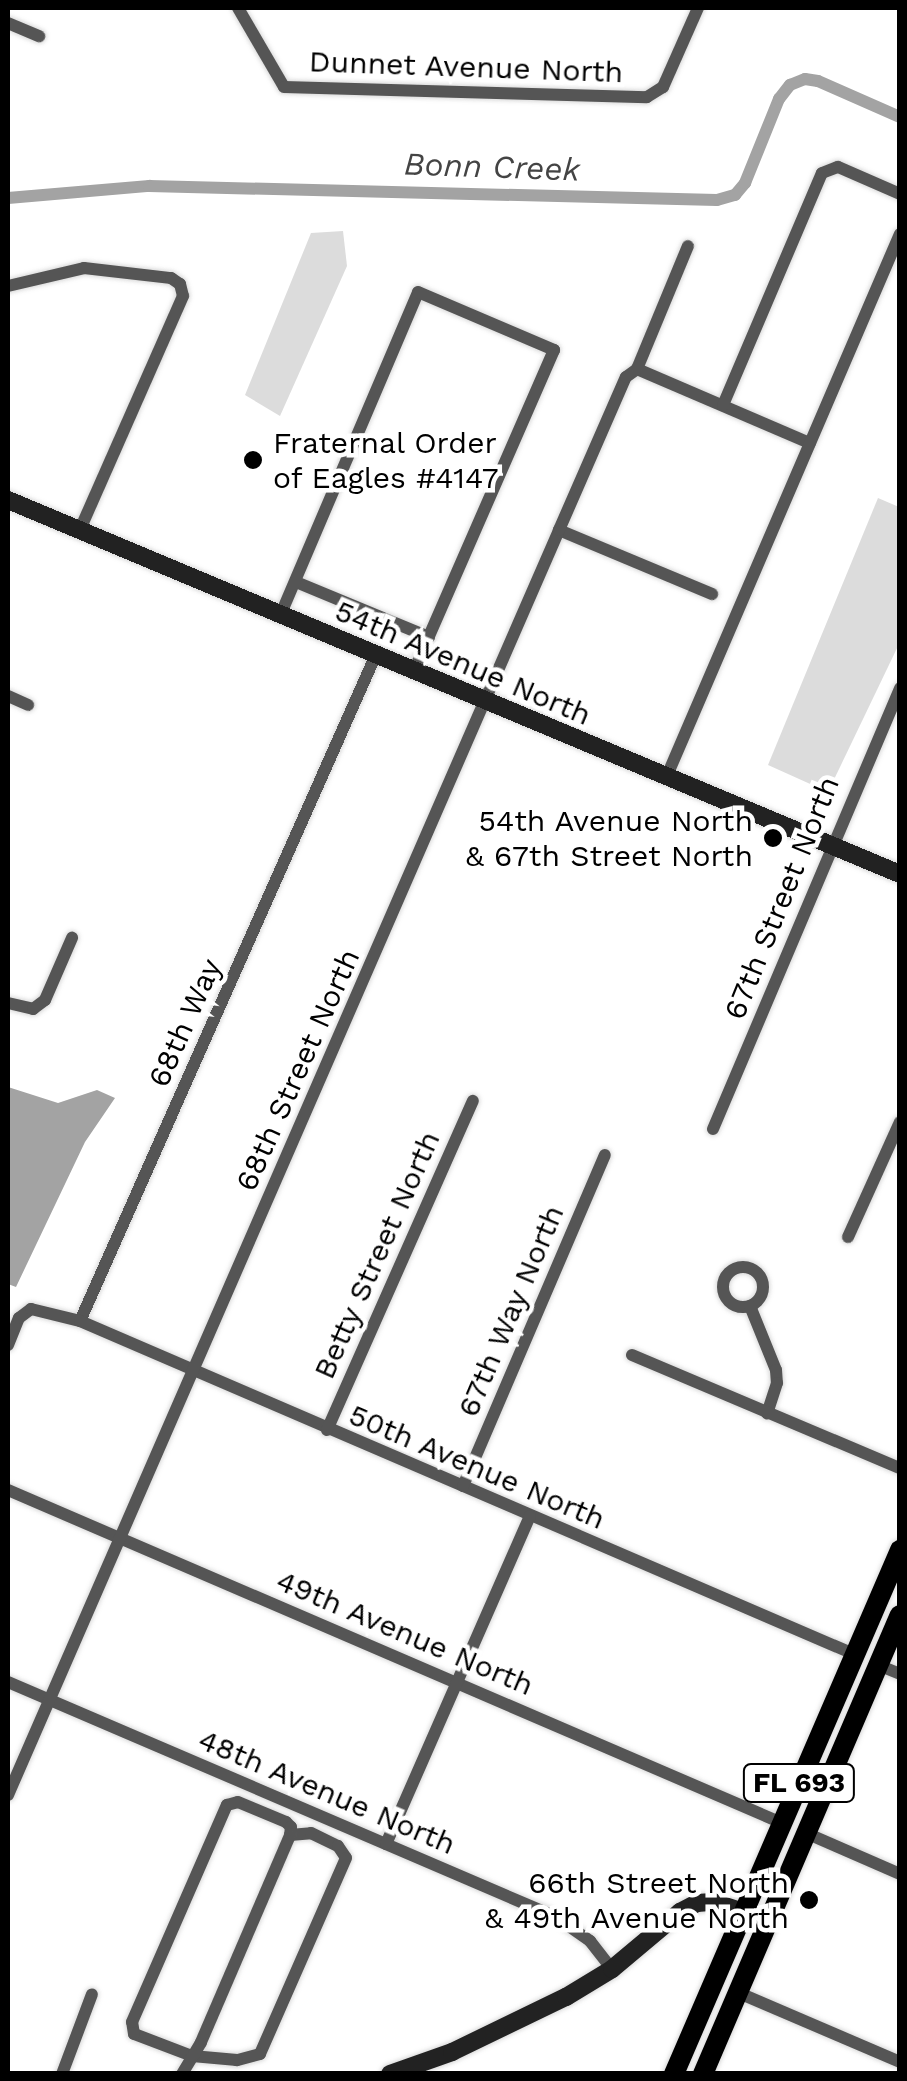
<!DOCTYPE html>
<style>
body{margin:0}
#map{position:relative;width:907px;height:2081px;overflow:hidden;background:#fff;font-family:"Work Sans",sans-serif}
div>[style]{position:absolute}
.green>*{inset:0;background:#dcdcdc}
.water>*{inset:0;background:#a3a3a3}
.canal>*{height:12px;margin:-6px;padding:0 6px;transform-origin:6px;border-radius:6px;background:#a3a3a3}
.roads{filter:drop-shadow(0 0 2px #dbdbdb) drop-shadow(0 0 2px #dbdbdb)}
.street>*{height:12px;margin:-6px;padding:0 6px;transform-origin:6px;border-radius:6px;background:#555}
.street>.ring{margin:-6px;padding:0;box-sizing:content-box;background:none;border:12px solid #555;border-radius:50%}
.secondary>*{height:18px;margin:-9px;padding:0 9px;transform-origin:9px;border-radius:9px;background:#222}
.primary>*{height:20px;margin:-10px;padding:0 10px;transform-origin:10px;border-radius:10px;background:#000}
.dots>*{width:28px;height:28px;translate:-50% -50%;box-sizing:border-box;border:5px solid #fff;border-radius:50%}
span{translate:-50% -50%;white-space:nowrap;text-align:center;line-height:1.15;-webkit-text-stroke:9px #fff;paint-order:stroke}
.shield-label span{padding:2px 8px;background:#fff;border:2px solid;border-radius:8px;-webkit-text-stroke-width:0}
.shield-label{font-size:28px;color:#000;font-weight:700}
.street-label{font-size:30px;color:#000}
.poi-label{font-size:30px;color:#000}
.left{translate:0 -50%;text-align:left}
.right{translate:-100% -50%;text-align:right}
.water-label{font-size:32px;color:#444;font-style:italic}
.frame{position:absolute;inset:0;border:10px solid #000;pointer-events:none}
</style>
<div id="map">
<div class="green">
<div style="clip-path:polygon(343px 231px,347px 266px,280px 416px,245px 395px,311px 233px)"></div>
<div style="clip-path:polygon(878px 498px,899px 507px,899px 644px,828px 792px,768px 765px)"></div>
</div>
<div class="water">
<div style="clip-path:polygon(8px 1087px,58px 1103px,97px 1090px,115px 1098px,85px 1142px,16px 1287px,8px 1284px)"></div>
</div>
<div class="canal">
<div style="left:8px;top:198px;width:142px;rotate:-4.9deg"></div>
<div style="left:149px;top:186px;width:568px;rotate:1.41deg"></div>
<div style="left:717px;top:200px;width:19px;rotate:-16deg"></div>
<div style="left:735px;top:195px;width:16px;rotate:-50deg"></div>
<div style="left:745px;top:183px;width:91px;rotate:-68deg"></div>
<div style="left:779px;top:99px;width:18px;rotate:-52deg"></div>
<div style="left:790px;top:85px;width:16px;rotate:-22deg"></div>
<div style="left:805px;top:79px;width:13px;rotate:9deg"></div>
<div style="left:818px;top:81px;width:90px;rotate:23.7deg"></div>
</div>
<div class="roads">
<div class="street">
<div style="left:238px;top:8px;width:91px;rotate:59.8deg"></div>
<div style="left:284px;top:87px;width:363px;rotate:1.6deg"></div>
<div style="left:647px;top:97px;width:19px;rotate:-32deg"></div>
<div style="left:663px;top:87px;width:86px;rotate:-66.1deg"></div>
<div style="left:8px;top:23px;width:34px;rotate:23deg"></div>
<div style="left:8px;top:286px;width:78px;rotate:-13.3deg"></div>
<div style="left:84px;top:268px;width:88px;rotate:6.6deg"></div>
<div style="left:171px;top:278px;width:11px;rotate:34deg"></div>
<div style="left:180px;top:284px;width:12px;rotate:76deg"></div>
<div style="left:183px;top:296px;width:256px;rotate:113.8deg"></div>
<div style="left:637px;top:369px;width:188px;rotate:23.2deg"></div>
<div style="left:723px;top:405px;width:252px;rotate:-66.9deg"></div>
<div style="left:822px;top:173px;width:17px;rotate:-21deg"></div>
<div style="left:838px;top:167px;width:68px;rotate:23.5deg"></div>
<div style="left:559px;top:530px;width:166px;rotate:22.7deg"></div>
<div style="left:296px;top:582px;width:144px;rotate:22.5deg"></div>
<div style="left:280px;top:616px;width:352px;rotate:-66.9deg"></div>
<div style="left:418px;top:292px;width:148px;rotate:23.1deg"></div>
<div style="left:554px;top:350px;width:352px;rotate:113.6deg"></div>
<div style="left:8px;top:696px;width:22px;rotate:24deg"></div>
<div style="left:666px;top:778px;width:592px;rotate:-66.73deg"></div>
<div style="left:8px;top:1003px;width:26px;rotate:13deg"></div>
<div style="left:33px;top:1009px;width:15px;rotate:-37deg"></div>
<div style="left:45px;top:1000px;width:68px;rotate:-66.5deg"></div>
<div style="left:713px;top:1129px;width:479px;rotate:-67deg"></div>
<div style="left:848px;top:1237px;width:126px;rotate:-65.7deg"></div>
<div class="ring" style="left:723px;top:1267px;width:28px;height:28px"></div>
<div style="left:750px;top:1306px;width:69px;rotate:67.9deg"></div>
<div style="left:776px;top:1370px;width:13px;rotate:86deg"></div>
<div style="left:777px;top:1383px;width:32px;rotate:108deg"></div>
<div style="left:80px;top:1321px;width:727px;rotate:-66.05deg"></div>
<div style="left:8px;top:1345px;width:29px;rotate:-68deg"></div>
<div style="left:19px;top:1318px;width:15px;rotate:-37deg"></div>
<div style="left:31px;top:1309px;width:50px;rotate:13.8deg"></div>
<div style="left:80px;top:1321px;width:845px;rotate:23.29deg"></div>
<div style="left:632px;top:1355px;width:291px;rotate:22.9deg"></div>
<div style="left:327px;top:1430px;width:360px;rotate:-66.1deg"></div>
<div style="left:463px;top:1486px;width:360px;rotate:-66.8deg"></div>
<div style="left:8px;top:1490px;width:843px;rotate:23.28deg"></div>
<div style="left:878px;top:1665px;width:24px;rotate:22deg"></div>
<div style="left:8px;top:1682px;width:596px;rotate:23.21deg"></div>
<div style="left:556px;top:1917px;width:42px;rotate:35.2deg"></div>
<div style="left:590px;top:1941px;width:36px;rotate:52deg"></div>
<div style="left:8px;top:1795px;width:1380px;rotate:-66.46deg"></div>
<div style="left:559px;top:530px;width:167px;rotate:-66.4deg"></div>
<div style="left:626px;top:377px;width:14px;rotate:-36deg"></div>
<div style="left:637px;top:369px;width:133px;rotate:-67.5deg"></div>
<div style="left:238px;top:1802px;width:52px;rotate:22.6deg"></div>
<div style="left:286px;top:1822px;width:7px;rotate:45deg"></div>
<div style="left:291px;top:1827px;width:8px;rotate:97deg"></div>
<div style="left:290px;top:1835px;width:21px;rotate:-5deg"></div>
<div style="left:311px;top:1833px;width:30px;rotate:26deg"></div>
<div style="left:338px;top:1846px;width:14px;rotate:56deg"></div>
<div style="left:346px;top:1858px;width:214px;rotate:113.7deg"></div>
<div style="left:260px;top:2054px;width:24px;rotate:165deg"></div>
<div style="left:237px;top:2060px;width:45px;rotate:-174.9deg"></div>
<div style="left:192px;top:2056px;width:62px;rotate:-159.2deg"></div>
<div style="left:134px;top:2034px;width:12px;rotate:-99deg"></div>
<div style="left:132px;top:2022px;width:237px;rotate:-66.4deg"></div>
<div style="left:227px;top:1805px;width:11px;rotate:-15deg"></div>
<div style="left:808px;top:1834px;width:100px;rotate:23.5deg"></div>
<div style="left:386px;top:1844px;width:358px;rotate:-66.3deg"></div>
<div style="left:739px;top:1993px;width:175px;rotate:23.2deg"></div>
<div style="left:62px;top:2074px;width:85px;rotate:-69.4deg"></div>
<div style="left:182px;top:2074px;width:37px;rotate:-59deg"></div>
<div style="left:201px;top:2042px;width:225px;rotate:-66.7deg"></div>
</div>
<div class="secondary">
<div style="left:8px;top:500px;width:967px;rotate:22.75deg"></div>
<div style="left:390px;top:2074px;width:66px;rotate:-19.5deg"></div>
<div style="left:452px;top:2052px;width:127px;rotate:-25.8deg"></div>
<div style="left:566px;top:1997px;width:54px;rotate:-31.3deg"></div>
<div style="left:612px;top:1969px;width:89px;rotate:-40deg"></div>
<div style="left:680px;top:1912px;width:19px;rotate:-28deg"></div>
<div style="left:697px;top:1903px;width:16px;rotate:-4deg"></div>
<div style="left:713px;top:1902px;width:33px;rotate:18deg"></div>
</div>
<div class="primary">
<div style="left:674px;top:2074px;width:571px;rotate:-66.67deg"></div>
<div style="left:703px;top:2074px;width:499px;rotate:-66.8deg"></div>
</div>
</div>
<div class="dots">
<div style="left:253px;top:460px;background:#000"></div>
<div style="left:773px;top:838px;background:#000"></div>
<div style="left:809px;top:1900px;background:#000"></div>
</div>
<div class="shield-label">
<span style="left:799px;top:1783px">FL 693</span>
</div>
<div class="street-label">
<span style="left:466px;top:67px;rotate:2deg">Dunnet Avenue North</span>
<span style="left:463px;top:663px;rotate:23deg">54th Avenue North</span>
<span style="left:782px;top:898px;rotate:-68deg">67th Street North</span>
<span style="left:185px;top:1023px;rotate:-66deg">68th Way</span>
<span style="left:298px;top:1070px;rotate:-66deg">68th Street North</span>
<span style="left:377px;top:1255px;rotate:-66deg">Betty Street North</span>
<span style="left:511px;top:1311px;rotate:-67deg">67th Way North</span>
<span style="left:477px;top:1467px;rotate:23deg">50th Avenue North</span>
<span style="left:405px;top:1633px;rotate:23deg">49th Avenue North</span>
<span style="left:327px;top:1792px;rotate:23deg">48th Avenue North</span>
</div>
<div class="poi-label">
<span class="left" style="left:273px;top:460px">Fraternal Order<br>of Eagles #4147</span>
<span class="right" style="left:753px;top:838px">54th Avenue North<br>&amp; 67th Street North</span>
<span class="right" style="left:789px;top:1900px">66th Street North<br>&amp; 49th Avenue North</span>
</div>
<div class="water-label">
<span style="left:492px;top:167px;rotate:2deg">Bonn Creek</span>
</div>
<div class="frame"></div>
</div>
